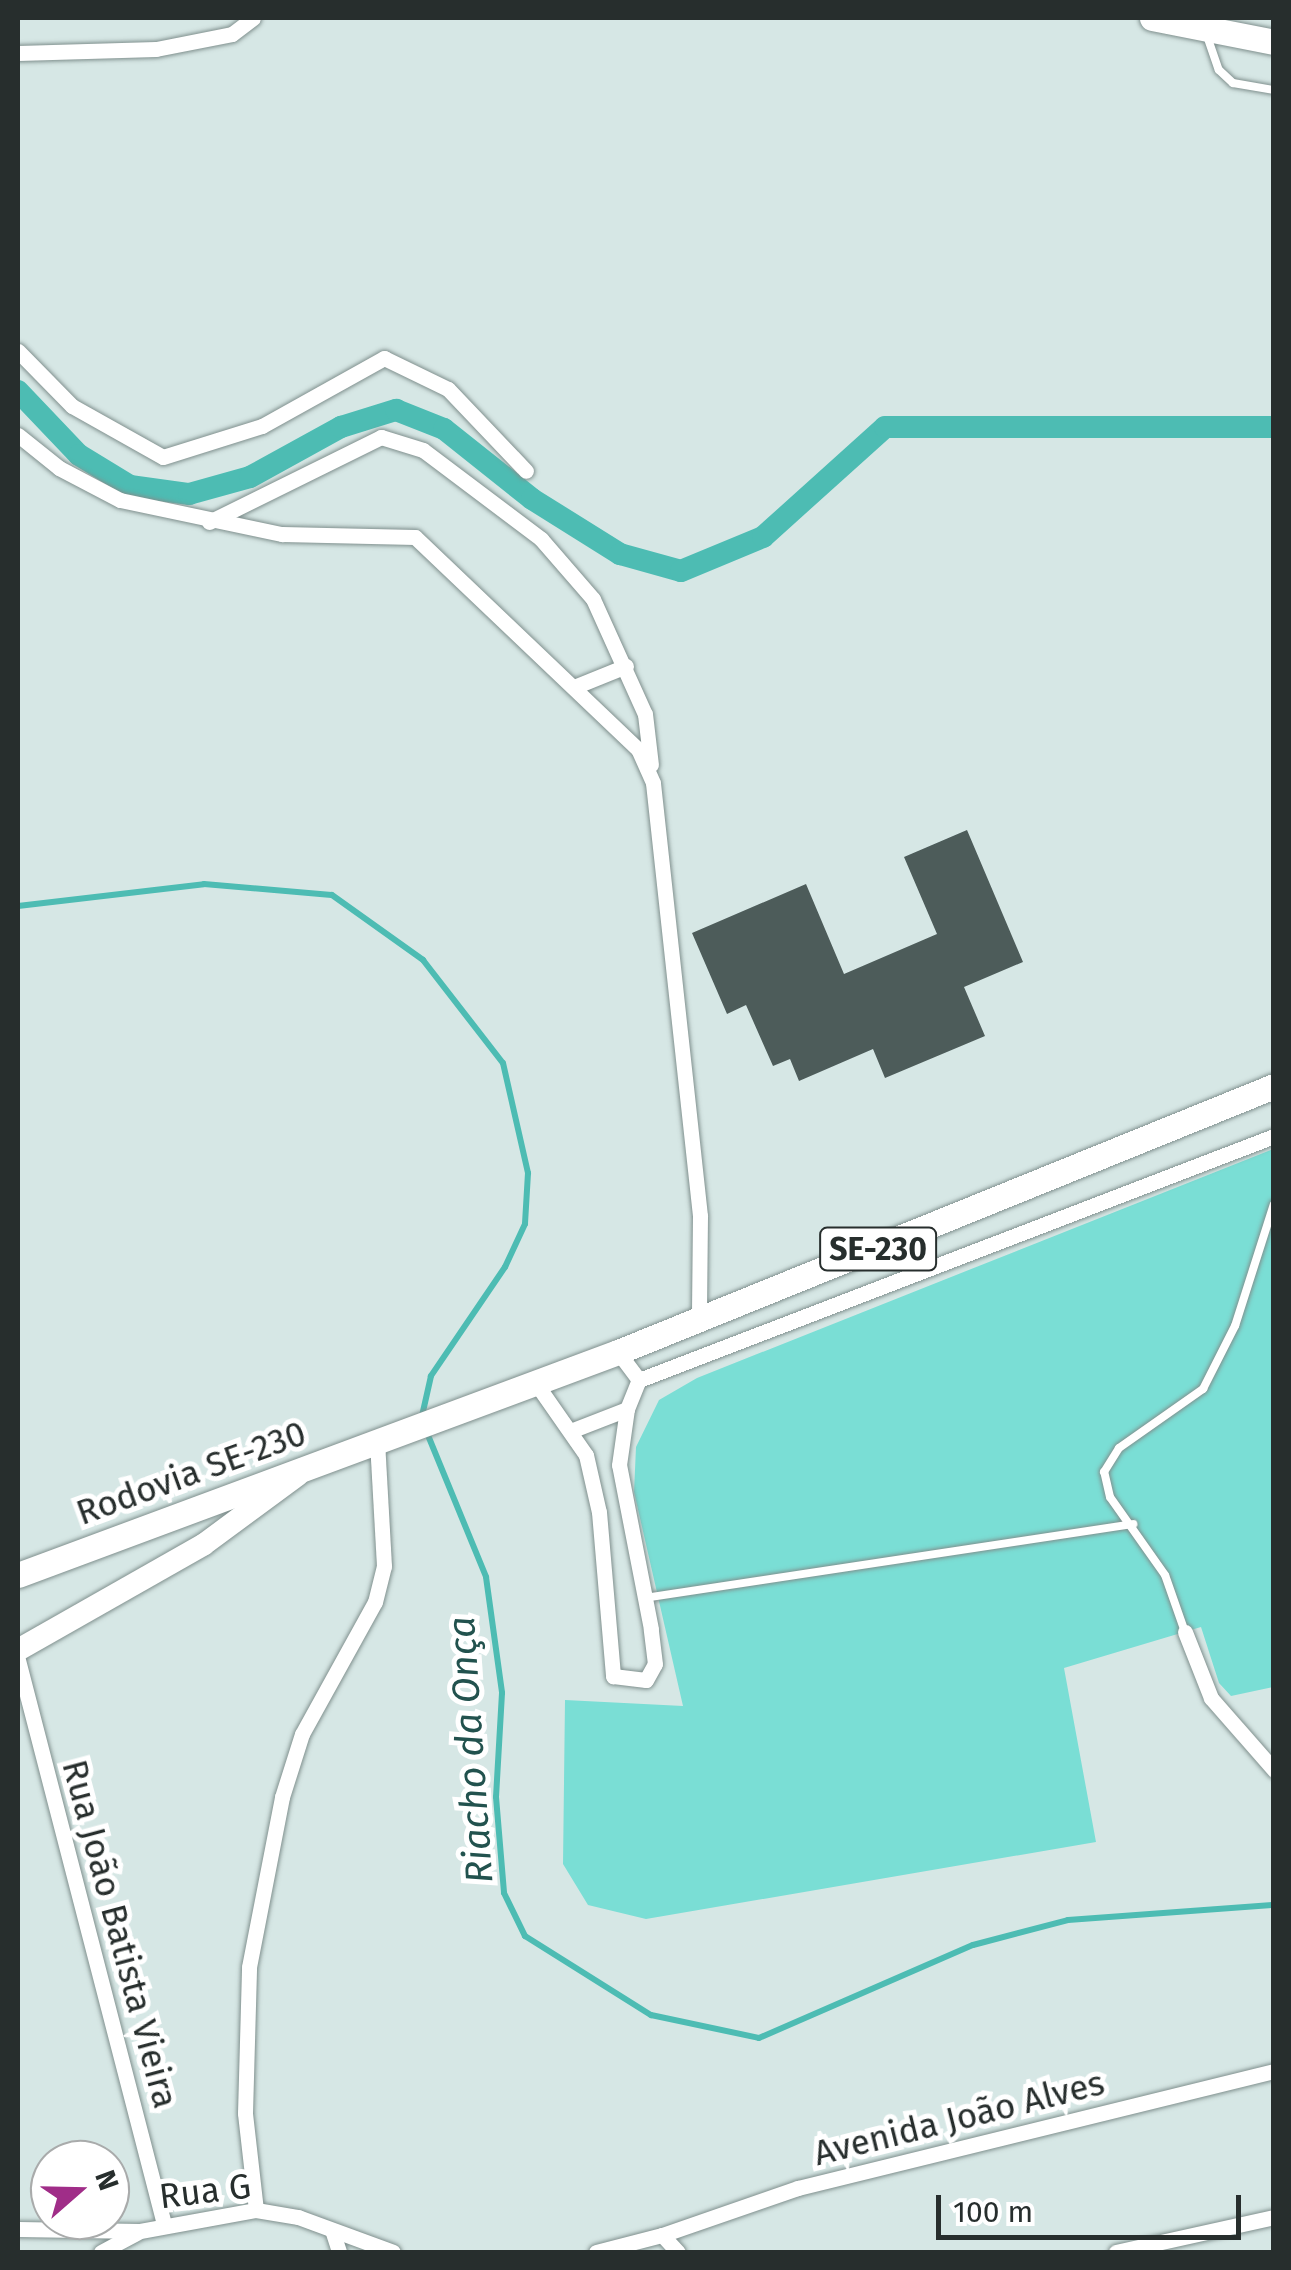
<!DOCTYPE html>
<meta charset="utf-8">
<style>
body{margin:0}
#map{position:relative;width:1291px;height:2270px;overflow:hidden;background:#d6e7e5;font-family:"Fira Sans",sans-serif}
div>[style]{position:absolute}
.green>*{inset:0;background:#7aded5}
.stream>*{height:6px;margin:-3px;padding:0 3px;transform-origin:3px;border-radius:3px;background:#4dbcb3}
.canal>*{height:22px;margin:-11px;padding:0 11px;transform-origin:11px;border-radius:11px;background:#4dbcb3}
.building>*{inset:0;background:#4d5c5a}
.roads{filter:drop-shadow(0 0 2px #80908e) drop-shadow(0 0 2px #80908e)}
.lane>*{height:8px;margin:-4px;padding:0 4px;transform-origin:4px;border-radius:4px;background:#fff}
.street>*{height:15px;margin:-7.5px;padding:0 7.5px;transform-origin:7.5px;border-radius:7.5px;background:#fff}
.secondary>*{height:22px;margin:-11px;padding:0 11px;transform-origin:11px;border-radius:11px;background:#fff}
.primary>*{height:25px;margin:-12.5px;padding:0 12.5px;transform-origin:12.5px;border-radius:12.5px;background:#fff}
span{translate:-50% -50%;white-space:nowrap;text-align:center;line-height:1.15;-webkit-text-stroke:10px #fff;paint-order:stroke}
.shield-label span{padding:2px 8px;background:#fff;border:2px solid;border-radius:8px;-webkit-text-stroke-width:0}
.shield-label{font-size:32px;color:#272e2d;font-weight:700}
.street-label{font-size:35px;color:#272e2d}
.water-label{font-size:38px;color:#22524e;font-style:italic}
.frame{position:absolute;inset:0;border:20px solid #272e2d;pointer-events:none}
.north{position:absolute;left:30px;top:2140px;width:100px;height:100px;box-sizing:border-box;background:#fff;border:2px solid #a9abab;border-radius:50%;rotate:70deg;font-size:28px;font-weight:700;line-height:40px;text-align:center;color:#272e2d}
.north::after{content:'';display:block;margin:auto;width:35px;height:45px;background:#a02d88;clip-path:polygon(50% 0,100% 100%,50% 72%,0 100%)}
.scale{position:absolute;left:936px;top:2195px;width:305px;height:45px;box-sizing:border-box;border:5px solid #272e2d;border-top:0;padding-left:12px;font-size:30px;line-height:35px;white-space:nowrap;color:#272e2d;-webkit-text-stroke:8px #fff;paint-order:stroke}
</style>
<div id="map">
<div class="green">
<div style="clip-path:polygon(1273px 1149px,1273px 1687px,1231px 1696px,1219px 1683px,1201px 1627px,1064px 1668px,1096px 1842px,646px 1919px,588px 1905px,563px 1864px,565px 1700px,683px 1706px,634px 1492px,636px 1447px,659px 1400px,697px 1378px)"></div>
</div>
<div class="stream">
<div style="left:18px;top:906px;width:187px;rotate:-6.7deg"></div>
<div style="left:204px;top:884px;width:128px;rotate:4.9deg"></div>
<div style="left:332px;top:895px;width:112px;rotate:35.5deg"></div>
<div style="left:423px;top:960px;width:130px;rotate:52.2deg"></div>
<div style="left:503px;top:1063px;width:113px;rotate:77.2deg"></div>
<div style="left:528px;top:1173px;width:51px;rotate:93.4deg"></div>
<div style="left:525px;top:1224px;width:47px;rotate:114.9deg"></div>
<div style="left:505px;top:1267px;width:132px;rotate:124.2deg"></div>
<div style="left:431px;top:1376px;width:41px;rotate:102.7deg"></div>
<div style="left:425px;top:1428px;width:161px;rotate:67.7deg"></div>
<div style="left:486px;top:1577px;width:117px;rotate:82.1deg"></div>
<div style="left:502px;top:1693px;width:104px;rotate:93.3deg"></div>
<div style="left:496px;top:1797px;width:96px;rotate:85.2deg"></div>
<div style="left:504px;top:1893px;width:48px;rotate:64deg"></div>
<div style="left:525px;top:1936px;width:149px;rotate:32.1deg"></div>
<div style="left:651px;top:2015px;width:110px;rotate:12deg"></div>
<div style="left:759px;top:2038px;width:233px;rotate:-23.5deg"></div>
<div style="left:973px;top:1945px;width:98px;rotate:-14.7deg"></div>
<div style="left:1068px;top:1920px;width:207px;rotate:-4.2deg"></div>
</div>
<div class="canal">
<div style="left:18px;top:391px;width:88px;rotate:46.4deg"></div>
<div style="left:79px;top:455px;width:60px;rotate:31.3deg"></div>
<div style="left:130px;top:486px;width:60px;rotate:7.7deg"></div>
<div style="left:189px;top:494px;width:63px;rotate:-15.6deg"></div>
<div style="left:250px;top:477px;width:104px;rotate:-28.8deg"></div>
<div style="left:341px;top:427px;width:58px;rotate:-17.2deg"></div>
<div style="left:396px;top:410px;width:52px;rotate:21.6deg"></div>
<div style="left:444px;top:429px;width:112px;rotate:38.5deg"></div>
<div style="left:532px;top:499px;width:104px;rotate:32deg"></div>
<div style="left:620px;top:554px;width:63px;rotate:15.6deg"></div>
<div style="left:681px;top:571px;width:89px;rotate:-22.5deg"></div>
<div style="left:763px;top:537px;width:164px;rotate:-42deg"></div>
<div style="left:885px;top:427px;width:389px"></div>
</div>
<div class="building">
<div style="clip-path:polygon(967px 830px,1023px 962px,964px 987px,985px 1036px,885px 1078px,873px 1049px,799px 1081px,790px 1059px,773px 1066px,746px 1005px,727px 1014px,692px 933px,806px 884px,844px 974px,937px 934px,904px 857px)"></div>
</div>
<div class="roads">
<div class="lane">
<div style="left:1206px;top:33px;width:39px;rotate:71deg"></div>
<div style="left:1219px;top:70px;width:19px;rotate:43deg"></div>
<div style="left:1233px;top:83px;width:42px;rotate:9.7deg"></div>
<div style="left:644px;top:1598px;width:495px;rotate:-8.6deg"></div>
<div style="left:1185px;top:1632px;width:60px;rotate:-109.3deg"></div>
<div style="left:1165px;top:1575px;width:95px;rotate:-125.2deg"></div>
<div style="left:1110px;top:1497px;width:26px;rotate:-103deg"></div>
<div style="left:1104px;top:1472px;width:28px;rotate:-58deg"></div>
<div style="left:1119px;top:1448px;width:103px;rotate:-35.1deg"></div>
<div style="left:1203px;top:1389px;width:71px;rotate:-63.1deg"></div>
<div style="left:1235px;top:1326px;width:128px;rotate:-72.3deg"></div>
</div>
<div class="street">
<div style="left:18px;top:53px;width:138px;rotate:-1.7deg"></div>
<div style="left:156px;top:49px;width:77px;rotate:-11.2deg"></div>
<div style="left:232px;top:34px;width:26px;rotate:-37deg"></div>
<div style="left:18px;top:351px;width:77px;rotate:45.5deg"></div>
<div style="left:72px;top:406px;width:104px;rotate:29.3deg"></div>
<div style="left:163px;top:457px;width:104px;rotate:-17.4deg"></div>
<div style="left:262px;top:426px;width:140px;rotate:-29.1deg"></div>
<div style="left:384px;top:358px;width:71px;rotate:25.8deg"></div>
<div style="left:448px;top:389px;width:113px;rotate:46.4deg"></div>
<div style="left:18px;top:435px;width:53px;rotate:38.8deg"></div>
<div style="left:59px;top:468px;width:69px;rotate:27.7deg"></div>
<div style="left:120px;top:500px;width:166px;rotate:11.9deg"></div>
<div style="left:282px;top:534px;width:133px;rotate:1.3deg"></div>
<div style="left:415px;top:537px;width:308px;rotate:43.6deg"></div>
<div style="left:638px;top:749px;width:37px;rotate:66deg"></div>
<div style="left:653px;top:783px;width:436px;rotate:83.8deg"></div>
<div style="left:700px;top:1216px;width:104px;rotate:90.6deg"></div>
<div style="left:209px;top:522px;width:192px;rotate:-26.3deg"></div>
<div style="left:381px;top:437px;width:44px;rotate:17.2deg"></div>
<div style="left:423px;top:450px;width:148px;rotate:37deg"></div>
<div style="left:541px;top:539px;width:79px;rotate:49.1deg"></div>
<div style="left:593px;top:599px;width:126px;rotate:65.7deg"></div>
<div style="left:645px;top:714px;width:51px;rotate:83.3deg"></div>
<div style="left:574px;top:687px;width:56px;rotate:-22deg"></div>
<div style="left:639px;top:1380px;width:680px;rotate:-21.02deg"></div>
<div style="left:535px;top:1382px;width:89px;rotate:55.1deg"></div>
<div style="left:586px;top:1455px;width:58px;rotate:77.2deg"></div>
<div style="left:599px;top:1512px;width:165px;rotate:85.1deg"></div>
<div style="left:613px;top:1676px;width:33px;rotate:7deg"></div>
<div style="left:646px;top:1680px;width:18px;rotate:-61deg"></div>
<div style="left:655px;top:1664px;width:35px;rotate:-97deg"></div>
<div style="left:651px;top:1629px;width:167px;rotate:-101deg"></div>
<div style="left:619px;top:1465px;width:57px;rotate:-81.9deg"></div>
<div style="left:627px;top:1409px;width:31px;rotate:-68deg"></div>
<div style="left:639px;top:1380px;width:35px;rotate:-127deg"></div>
<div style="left:573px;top:1430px;width:58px;rotate:-21.3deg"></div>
<div style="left:1185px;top:1632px;width:71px;rotate:68.5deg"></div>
<div style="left:1211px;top:1698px;width:96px;rotate:48.8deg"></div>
<div style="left:18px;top:1660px;width:583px;rotate:75.49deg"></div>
<div style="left:256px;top:2210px;width:98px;rotate:-96.5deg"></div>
<div style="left:245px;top:2113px;width:146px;rotate:-88.4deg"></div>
<div style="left:249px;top:1967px;width:173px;rotate:-79deg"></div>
<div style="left:282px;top:1797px;width:66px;rotate:-72.4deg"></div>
<div style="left:302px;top:1734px;width:151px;rotate:-61.1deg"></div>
<div style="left:375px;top:1602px;width:37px;rotate:-76deg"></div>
<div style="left:384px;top:1566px;width:125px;rotate:-93.2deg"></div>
<div style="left:18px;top:2229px;width:122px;rotate:0.9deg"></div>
<div style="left:140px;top:2231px;width:118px;rotate:-10.3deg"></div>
<div style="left:256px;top:2210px;width:43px;rotate:9.5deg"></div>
<div style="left:298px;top:2217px;width:101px;rotate:20.2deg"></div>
<div style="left:333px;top:2233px;width:20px;rotate:72deg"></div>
<div style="left:662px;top:2235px;width:144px;rotate:-19.1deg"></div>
<div style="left:798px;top:2188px;width:490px;rotate:-13.8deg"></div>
<div style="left:101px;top:2252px;width:40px;rotate:-28deg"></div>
<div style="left:596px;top:2252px;width:68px;rotate:-14.4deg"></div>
<div style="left:662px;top:2235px;width:23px;rotate:47deg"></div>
<div style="left:1116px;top:2252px;width:162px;rotate:-12.5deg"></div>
</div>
<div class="secondary">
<div style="left:18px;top:1650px;width:213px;rotate:-29.6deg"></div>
<div style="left:203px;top:1545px;width:118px;rotate:-36.4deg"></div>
</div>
<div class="primary">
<div style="left:1152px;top:18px;width:124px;rotate:11.1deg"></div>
<div style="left:18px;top:1575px;width:640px;rotate:-20.39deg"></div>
<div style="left:618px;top:1352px;width:708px;rotate:-22.07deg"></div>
</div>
</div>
<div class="shield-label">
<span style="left:878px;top:1249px">SE-230</span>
</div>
<div class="street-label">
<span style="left:191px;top:1473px;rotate:-20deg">Rodovia SE-230</span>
<span style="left:120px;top:1934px;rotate:75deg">Rua João Batista Vieira</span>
<span style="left:959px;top:2118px;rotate:-14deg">Avenida João Alves</span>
<span style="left:205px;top:2191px;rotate:-7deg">Rua G</span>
</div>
<div class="water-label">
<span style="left:471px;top:1750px;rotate:-94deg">Riacho da Onça</span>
</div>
<div class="frame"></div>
<div class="north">N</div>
<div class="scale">100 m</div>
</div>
